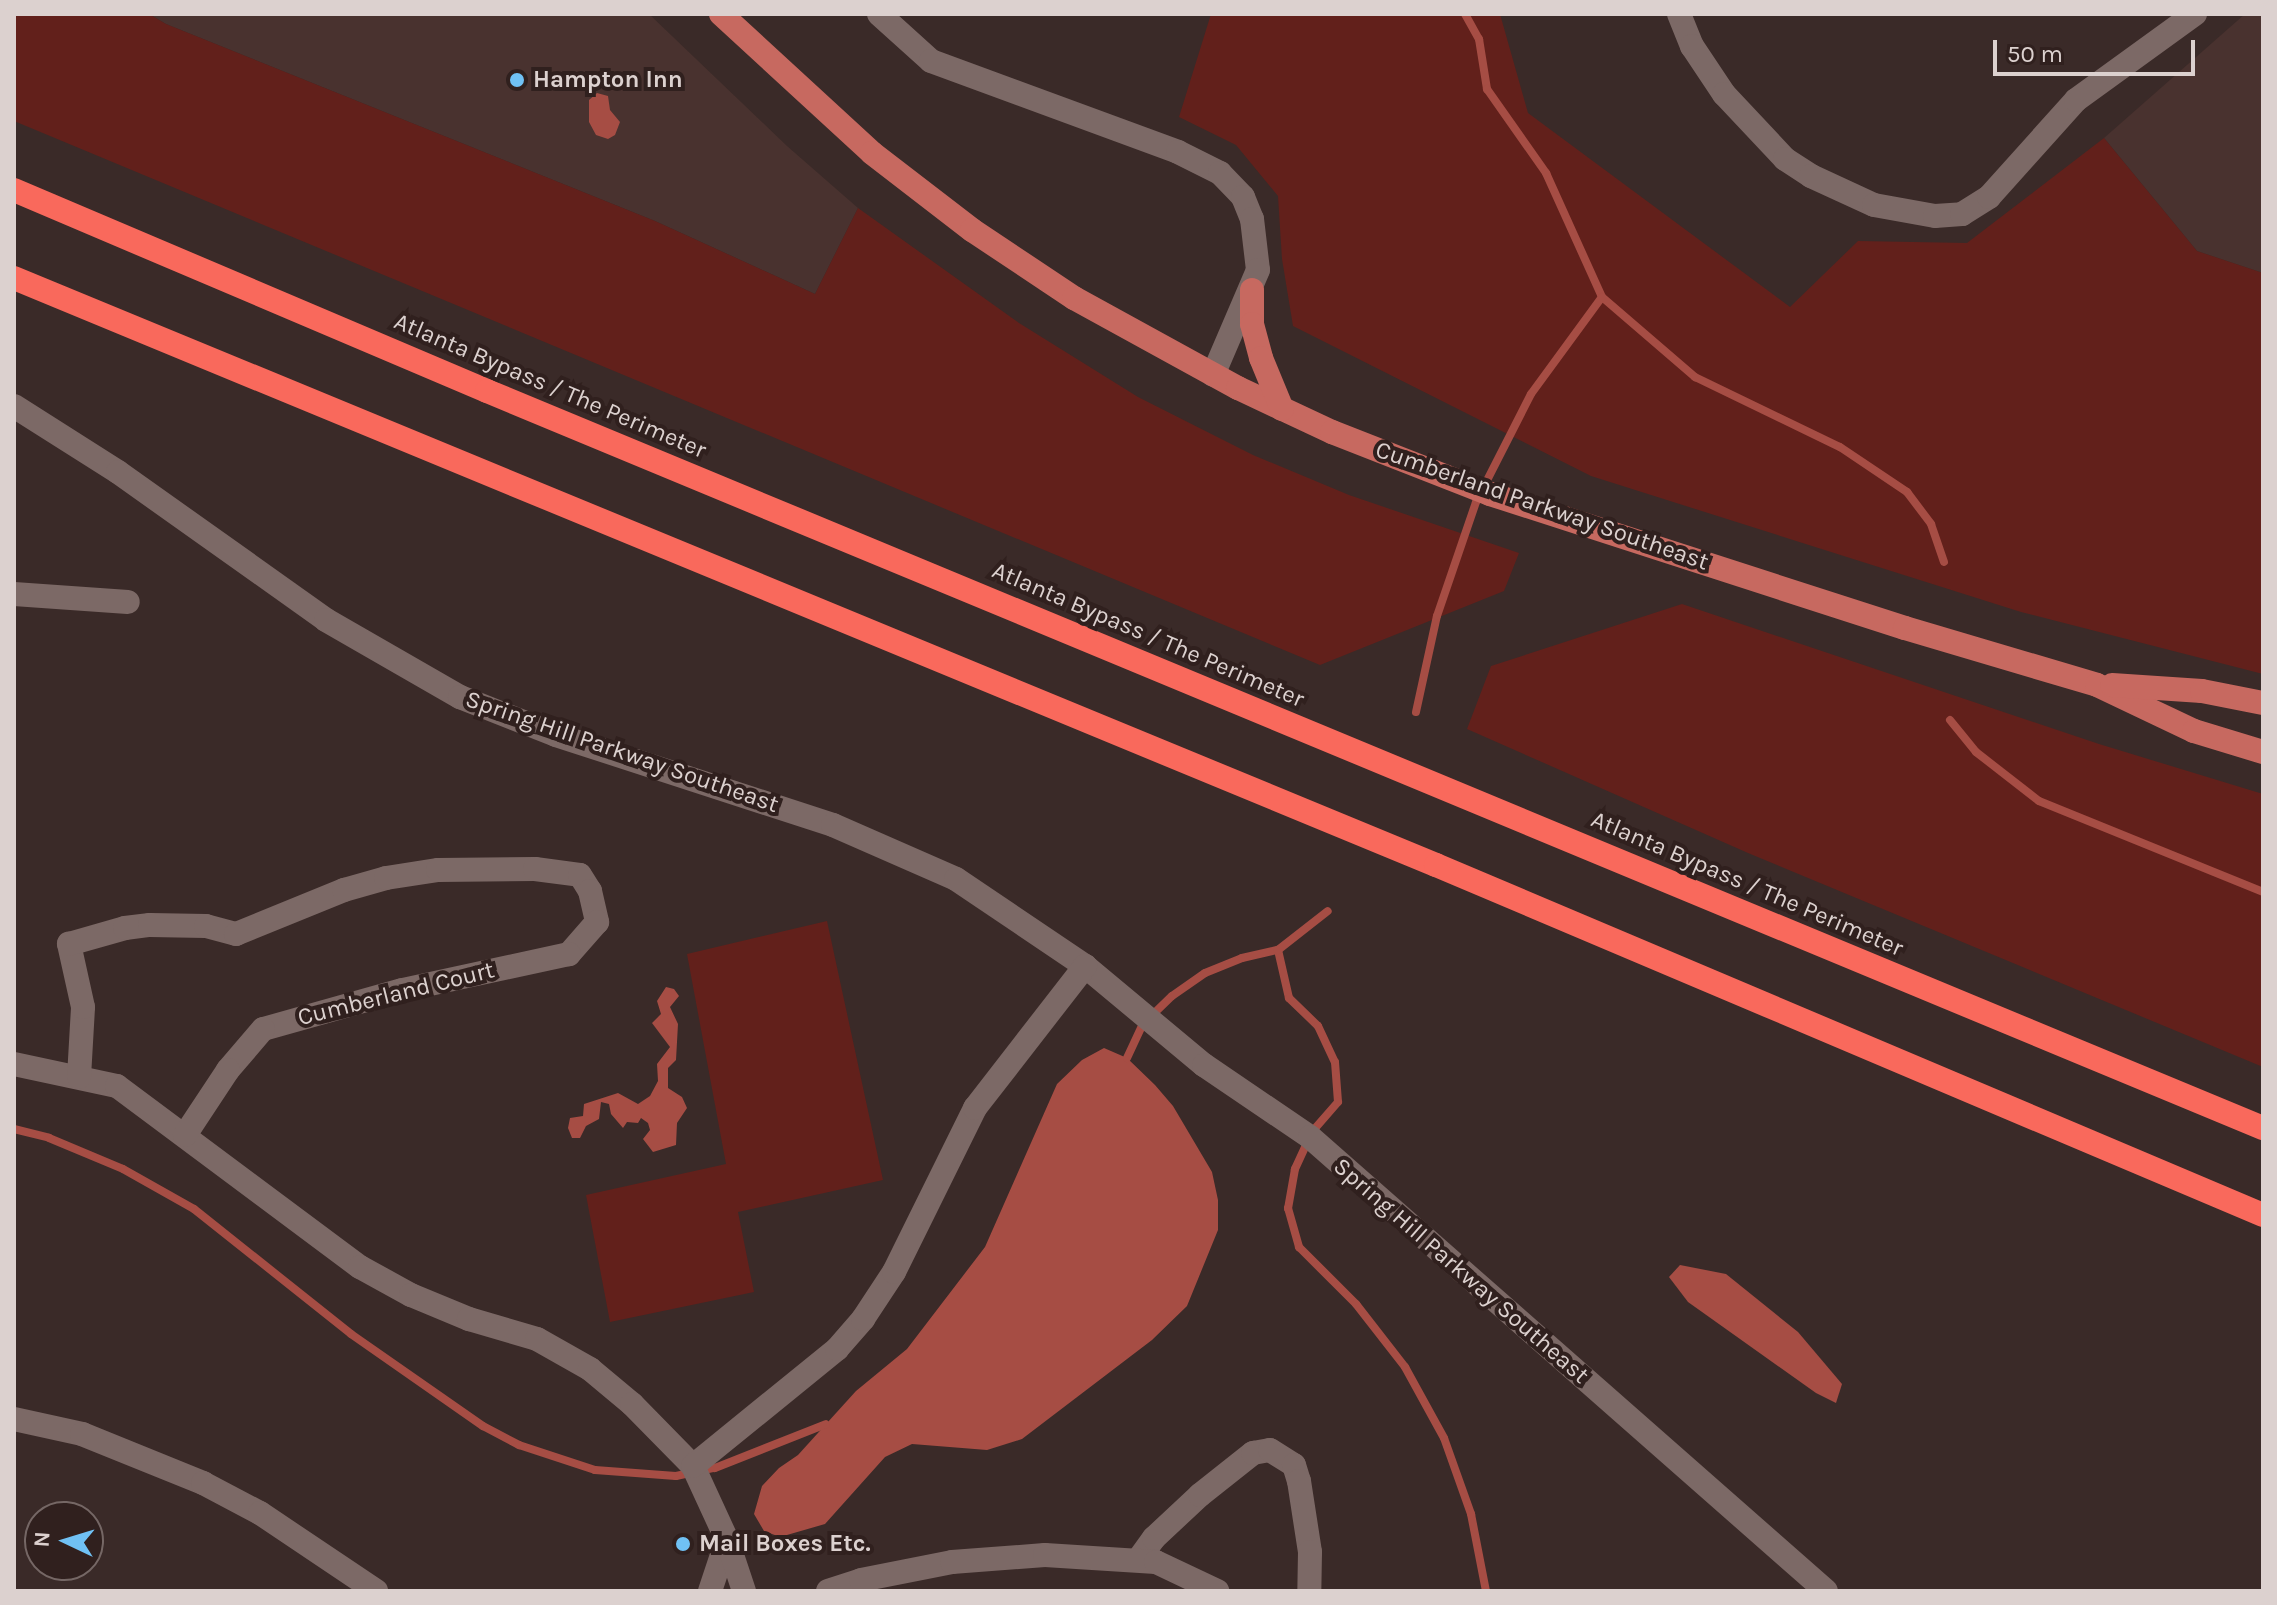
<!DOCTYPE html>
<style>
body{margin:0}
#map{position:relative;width:2277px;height:1605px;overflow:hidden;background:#3a2a28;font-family:Karla,sans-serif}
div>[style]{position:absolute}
.built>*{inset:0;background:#49322f}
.green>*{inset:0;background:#62201b}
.water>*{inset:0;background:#a64d44}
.stream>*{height:8px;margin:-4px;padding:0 4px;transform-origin:4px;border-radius:4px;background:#a64d44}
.minor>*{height:24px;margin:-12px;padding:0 12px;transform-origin:12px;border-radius:12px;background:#7c6966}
.major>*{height:24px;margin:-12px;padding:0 12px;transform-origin:12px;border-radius:12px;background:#c76960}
.highway>*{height:24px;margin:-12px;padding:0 12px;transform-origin:12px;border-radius:12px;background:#f9695c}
.dots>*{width:22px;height:22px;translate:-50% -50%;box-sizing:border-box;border:4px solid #30201e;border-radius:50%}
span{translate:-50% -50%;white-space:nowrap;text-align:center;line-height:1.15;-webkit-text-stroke:8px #30201e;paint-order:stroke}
.poi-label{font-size:24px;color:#dcd1cf;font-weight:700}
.left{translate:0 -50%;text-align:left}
.street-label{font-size:24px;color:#dcd1cf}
.frame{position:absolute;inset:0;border:16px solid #dcd1cf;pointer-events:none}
.north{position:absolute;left:24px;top:1501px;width:80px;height:80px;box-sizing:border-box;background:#30201e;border:2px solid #756765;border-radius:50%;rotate:274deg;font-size:22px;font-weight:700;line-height:32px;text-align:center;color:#dcd1cf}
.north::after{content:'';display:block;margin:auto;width:28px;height:36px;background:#70c1f4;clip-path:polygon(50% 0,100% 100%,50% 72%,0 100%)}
.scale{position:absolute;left:1993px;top:40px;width:202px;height:36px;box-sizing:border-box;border:4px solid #dcd1cf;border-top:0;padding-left:10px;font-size:24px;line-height:28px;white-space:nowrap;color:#dcd1cf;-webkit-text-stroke:6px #30201e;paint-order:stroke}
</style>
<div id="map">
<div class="built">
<div style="clip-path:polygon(149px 14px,649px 14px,787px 146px,858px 208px,815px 294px,655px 221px,166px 24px)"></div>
<div style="clip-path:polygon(2245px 14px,2263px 14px,2263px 273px,2197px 251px,2104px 138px)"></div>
</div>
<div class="green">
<div style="clip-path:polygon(14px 14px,149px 14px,166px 24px,655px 221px,815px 294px,858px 208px,1019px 323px,1138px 397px,1253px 455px,1349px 495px,1519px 553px,1504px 591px,1320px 665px,14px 121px)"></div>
<div style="clip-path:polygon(1211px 14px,1500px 14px,1528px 113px,1790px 307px,1858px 241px,1967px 243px,2104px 138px,2197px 251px,2263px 273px,2263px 674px,2021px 612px,1591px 476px,1293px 326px,1282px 259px,1278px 196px,1236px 145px,1179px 117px)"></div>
<div style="clip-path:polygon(1682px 604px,2099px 744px,2263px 794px,2263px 1067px,1748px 853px,1467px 729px,1491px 666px)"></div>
<div style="clip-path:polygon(827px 921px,883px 1180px,738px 1212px,754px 1292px,610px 1322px,586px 1195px,726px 1164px,687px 954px)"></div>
</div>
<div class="water">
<div style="clip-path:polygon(597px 93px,608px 96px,610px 110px,620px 122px,615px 135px,608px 139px,596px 135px,589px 122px,589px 100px)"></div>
<div style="clip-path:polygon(666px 987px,674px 989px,679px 996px,670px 1007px,678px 1024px,676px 1060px,668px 1068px,668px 1088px,682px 1097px,687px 1108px,677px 1123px,676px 1145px,653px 1152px,643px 1139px,650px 1130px,648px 1123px,641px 1118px,638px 1123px,627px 1122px,623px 1128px,611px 1114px,609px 1104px,601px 1102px,599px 1119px,586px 1126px,580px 1138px,572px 1138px,568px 1128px,570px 1118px,583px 1116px,584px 1104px,618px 1093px,638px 1104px,650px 1096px,658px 1081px,657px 1064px,670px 1047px,652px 1023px,661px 1014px,657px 1001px)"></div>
<div style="clip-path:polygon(1104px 1048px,1127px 1058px,1155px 1085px,1173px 1106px,1212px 1172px,1218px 1200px,1218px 1230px,1187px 1306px,1152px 1340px,1022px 1439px,987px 1450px,912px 1444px,885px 1457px,825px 1524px,780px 1537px,764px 1531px,754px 1514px,762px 1486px,779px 1468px,798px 1455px,856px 1391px,907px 1349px,985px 1247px,1057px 1084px,1082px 1060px)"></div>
<div style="clip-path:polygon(1680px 1265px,1726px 1274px,1798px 1332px,1842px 1384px,1836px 1403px,1816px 1393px,1688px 1302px,1669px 1277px)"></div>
</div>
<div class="stream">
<div style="left:1465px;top:14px;width:29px;rotate:61deg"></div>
<div style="left:1479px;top:39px;width:51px;rotate:80.9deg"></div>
<div style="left:1487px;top:89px;width:103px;rotate:54.9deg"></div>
<div style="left:1546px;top:173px;width:136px;rotate:65.7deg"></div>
<div style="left:1602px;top:297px;width:123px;rotate:40.7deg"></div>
<div style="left:1695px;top:377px;width:161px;rotate:25.8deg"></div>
<div style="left:1840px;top:447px;width:81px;rotate:33.9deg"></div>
<div style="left:1907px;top:492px;width:40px;rotate:53deg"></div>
<div style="left:1931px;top:524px;width:40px;rotate:71.1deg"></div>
<div style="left:1416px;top:712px;width:98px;rotate:-77.7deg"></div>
<div style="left:1437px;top:616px;width:120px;rotate:-71.1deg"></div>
<div style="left:1476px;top:502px;width:121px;rotate:-63deg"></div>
<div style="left:1531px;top:394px;width:120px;rotate:-53.8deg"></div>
<div style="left:1950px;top:720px;width:41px;rotate:50.9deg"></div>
<div style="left:1976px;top:752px;width:80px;rotate:37.9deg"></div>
<div style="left:2039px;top:801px;width:242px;rotate:22.1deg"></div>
<div style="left:1278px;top:950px;width:49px;rotate:77.1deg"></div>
<div style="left:1289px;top:998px;width:40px;rotate:44deg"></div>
<div style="left:1318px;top:1026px;width:40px;rotate:65deg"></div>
<div style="left:1335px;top:1062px;width:40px;rotate:85.7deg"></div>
<div style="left:1338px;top:1102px;width:40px;rotate:131deg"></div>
<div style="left:1312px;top:1132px;width:41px;rotate:114.7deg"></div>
<div style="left:1295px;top:1169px;width:40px;rotate:100deg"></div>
<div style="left:1288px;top:1208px;width:41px;rotate:74.2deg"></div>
<div style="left:1299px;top:1247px;width:81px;rotate:45deg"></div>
<div style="left:1356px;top:1304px;width:80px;rotate:52.1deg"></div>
<div style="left:1405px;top:1367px;width:81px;rotate:61.2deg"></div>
<div style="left:1444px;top:1438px;width:81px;rotate:70.4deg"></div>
<div style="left:1471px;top:1514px;width:78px;rotate:79deg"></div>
<div style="left:1127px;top:1058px;width:38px;rotate:-65deg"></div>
<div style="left:1143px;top:1024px;width:40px;rotate:-44deg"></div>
<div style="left:1172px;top:996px;width:40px;rotate:-34.9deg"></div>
<div style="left:1205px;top:973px;width:40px;rotate:-22deg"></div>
<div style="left:1242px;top:958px;width:37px;rotate:-13deg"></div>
<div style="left:1278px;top:950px;width:63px;rotate:-38deg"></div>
<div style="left:14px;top:1129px;width:36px;rotate:14deg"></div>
<div style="left:49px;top:1138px;width:80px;rotate:22.7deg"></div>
<div style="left:123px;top:1169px;width:81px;rotate:29.4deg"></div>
<div style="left:194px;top:1209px;width:201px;rotate:38.5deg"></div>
<div style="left:351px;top:1334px;width:161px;rotate:34.9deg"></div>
<div style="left:483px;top:1426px;width:41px;rotate:27.8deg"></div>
<div style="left:519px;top:1445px;width:80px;rotate:18.2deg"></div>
<div style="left:595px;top:1470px;width:81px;rotate:4.2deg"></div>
<div style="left:676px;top:1476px;width:40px;rotate:-12deg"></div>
<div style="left:715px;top:1468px;width:119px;rotate:-21.6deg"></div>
</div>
<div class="minor">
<div style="left:879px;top:14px;width:70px;rotate:42.1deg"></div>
<div style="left:931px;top:61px;width:263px;rotate:20.2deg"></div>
<div style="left:1178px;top:152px;width:47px;rotate:26.6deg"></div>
<div style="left:1220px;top:173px;width:33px;rotate:46deg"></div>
<div style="left:1243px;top:197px;width:24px;rotate:68deg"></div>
<div style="left:1252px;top:219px;width:51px;rotate:83.3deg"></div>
<div style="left:1258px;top:270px;width:114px;rotate:113.2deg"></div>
<div style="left:1679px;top:14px;width:35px;rotate:68deg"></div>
<div style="left:1692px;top:46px;width:58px;rotate:56.3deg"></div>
<div style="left:1724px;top:94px;width:89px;rotate:46.8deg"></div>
<div style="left:1785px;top:159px;width:31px;rotate:33deg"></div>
<div style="left:1811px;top:176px;width:69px;rotate:24.7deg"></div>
<div style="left:1874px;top:205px;width:62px;rotate:10.2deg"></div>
<div style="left:1935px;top:216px;width:27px;rotate:-4deg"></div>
<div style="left:1962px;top:214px;width:32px;rotate:-32deg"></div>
<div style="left:1989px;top:197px;width:130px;rotate:-48.1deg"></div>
<div style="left:2076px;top:100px;width:147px;rotate:-35.9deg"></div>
<div style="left:14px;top:406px;width:123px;rotate:32.4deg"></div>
<div style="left:118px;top:472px;width:255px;rotate:35.4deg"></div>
<div style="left:326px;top:620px;width:155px;rotate:29.9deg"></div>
<div style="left:460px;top:697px;width:103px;rotate:21.6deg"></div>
<div style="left:556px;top:735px;width:291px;rotate:18deg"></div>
<div style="left:833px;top:825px;width:134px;rotate:23.7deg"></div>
<div style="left:956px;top:879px;width:156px;rotate:34deg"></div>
<div style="left:1085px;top:966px;width:155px;rotate:39.8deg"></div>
<div style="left:1204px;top:1065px;width:128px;rotate:34.2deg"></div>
<div style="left:1310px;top:1137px;width:687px;rotate:41.34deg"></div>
<div style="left:14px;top:594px;width:114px;rotate:4deg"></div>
<div style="left:14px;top:1064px;width:105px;rotate:12.1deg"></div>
<div style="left:117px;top:1086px;width:303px;rotate:36.7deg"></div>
<div style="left:360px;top:1267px;width:58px;rotate:28.8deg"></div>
<div style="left:411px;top:1295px;width:63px;rotate:22.5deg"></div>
<div style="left:469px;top:1319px;width:71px;rotate:16.4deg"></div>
<div style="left:537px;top:1339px;width:61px;rotate:29.5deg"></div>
<div style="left:590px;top:1369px;width:55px;rotate:39.8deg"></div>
<div style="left:632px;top:1404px;width:87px;rotate:45.5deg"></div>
<div style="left:79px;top:1077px;width:70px;rotate:-86.7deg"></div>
<div style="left:83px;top:1007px;width:65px;rotate:-102.5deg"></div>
<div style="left:69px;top:944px;width:58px;rotate:-15.9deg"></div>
<div style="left:125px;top:928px;width:25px;rotate:-7deg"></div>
<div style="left:150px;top:925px;width:56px;rotate:1deg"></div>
<div style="left:206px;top:926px;width:31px;rotate:15deg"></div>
<div style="left:236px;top:934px;width:117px;rotate:-22.2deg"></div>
<div style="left:344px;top:890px;width:44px;rotate:-15.9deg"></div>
<div style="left:386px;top:878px;width:53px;rotate:-8.7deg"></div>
<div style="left:438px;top:870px;width:97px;rotate:-0.6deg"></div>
<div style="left:535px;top:869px;width:45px;rotate:7.6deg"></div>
<div style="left:580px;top:875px;width:19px;rotate:58deg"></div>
<div style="left:590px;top:891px;width:32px;rotate:77deg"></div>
<div style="left:597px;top:922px;width:43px;rotate:131.2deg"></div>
<div style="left:569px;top:954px;width:171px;rotate:167.8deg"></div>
<div style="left:402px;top:990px;width:144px;rotate:164.3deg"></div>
<div style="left:263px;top:1029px;width:54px;rotate:130.5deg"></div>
<div style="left:228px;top:1070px;width:78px;rotate:123.5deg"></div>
<div style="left:14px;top:1419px;width:70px;rotate:12.4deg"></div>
<div style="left:82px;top:1434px;width:131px;rotate:22deg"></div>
<div style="left:203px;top:1483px;width:64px;rotate:27.8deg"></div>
<div style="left:260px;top:1513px;width:140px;rotate:33.9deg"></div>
<div style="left:1138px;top:1560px;width:27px;rotate:-54deg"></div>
<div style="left:1154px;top:1538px;width:63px;rotate:-43.1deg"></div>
<div style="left:1200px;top:1495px;width:68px;rotate:-38.4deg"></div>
<div style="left:1253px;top:1453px;width:17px;rotate:-10deg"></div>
<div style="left:1270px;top:1450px;width:28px;rotate:32deg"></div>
<div style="left:1294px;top:1465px;width:17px;rotate:73deg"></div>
<div style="left:1299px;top:1481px;width:72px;rotate:81.2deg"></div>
<div style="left:1310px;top:1552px;width:39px;rotate:91deg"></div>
<div style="left:710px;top:1591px;width:54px;rotate:-71.6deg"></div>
<div style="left:744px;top:1591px;width:54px;rotate:-108.4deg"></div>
<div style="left:727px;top:1540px;width:81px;rotate:-114.7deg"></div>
<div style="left:693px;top:1466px;width:186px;rotate:-39.1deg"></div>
<div style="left:837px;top:1349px;width:40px;rotate:-49deg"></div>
<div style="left:863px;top:1319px;width:56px;rotate:-56.6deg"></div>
<div style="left:894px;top:1272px;width:183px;rotate:-63.7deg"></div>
<div style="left:975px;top:1108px;width:180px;rotate:-52.2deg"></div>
<div style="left:828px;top:1591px;width:35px;rotate:-18deg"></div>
<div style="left:861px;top:1580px;width:93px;rotate:-11.2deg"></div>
<div style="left:952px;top:1562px;width:93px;rotate:-4.3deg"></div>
<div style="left:1045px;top:1555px;width:111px;rotate:3.6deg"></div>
<div style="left:1156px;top:1562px;width:68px;rotate:25.4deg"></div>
</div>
<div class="major">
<div style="left:721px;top:14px;width:205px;rotate:42.6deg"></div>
<div style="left:872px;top:153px;width:126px;rotate:37.6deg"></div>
<div style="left:972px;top:230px;width:123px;rotate:33.7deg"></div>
<div style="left:1074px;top:298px;width:187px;rotate:28.8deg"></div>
<div style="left:1238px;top:388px;width:104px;rotate:25.1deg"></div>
<div style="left:1332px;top:432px;width:170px;rotate:21.4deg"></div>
<div style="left:1490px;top:494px;width:436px;rotate:17.9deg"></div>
<div style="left:1905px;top:628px;width:200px;rotate:16.5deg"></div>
<div style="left:2097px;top:685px;width:107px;rotate:25.4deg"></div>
<div style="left:2194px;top:731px;width:72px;rotate:16.9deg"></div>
<div style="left:1252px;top:290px;width:34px;rotate:90deg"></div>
<div style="left:1252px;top:324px;width:35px;rotate:75deg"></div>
<div style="left:1261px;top:358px;width:55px;rotate:67.6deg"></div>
<div style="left:2112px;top:685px;width:90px;rotate:3.8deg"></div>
<div style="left:2202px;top:691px;width:62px;rotate:11.1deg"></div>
</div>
<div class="highway">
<div style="left:14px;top:190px;width:514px;rotate:23.02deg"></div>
<div style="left:487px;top:391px;width:1923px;rotate:22.54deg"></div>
<div style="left:14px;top:278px;width:1538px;rotate:22.43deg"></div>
<div style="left:1436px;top:865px;width:898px;rotate:22.94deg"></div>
</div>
<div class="dots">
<div style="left:517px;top:80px;background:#70c1f4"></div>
<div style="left:683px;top:1544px;background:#70c1f4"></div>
</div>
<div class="poi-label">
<span class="left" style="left:533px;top:80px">Hampton Inn</span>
<span class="left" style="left:699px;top:1544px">Mail Boxes Etc.</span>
</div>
<div class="street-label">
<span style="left:550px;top:386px;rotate:23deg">Atlanta Bypass / The Perimeter</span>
<span style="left:1542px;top:506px;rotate:19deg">Cumberland Parkway Southeast</span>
<span style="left:1148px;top:635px;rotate:23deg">Atlanta Bypass / The Perimeter</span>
<span style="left:622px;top:752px;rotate:19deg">Spring Hill Parkway Southeast</span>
<span style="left:1747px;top:884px;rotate:23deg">Atlanta Bypass / The Perimeter</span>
<span style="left:396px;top:994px;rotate:-14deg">Cumberland Court</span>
<span style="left:1461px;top:1271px;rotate:41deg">Spring Hill Parkway Southeast</span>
</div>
<div class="frame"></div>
<div class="north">N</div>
<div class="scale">50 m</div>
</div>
